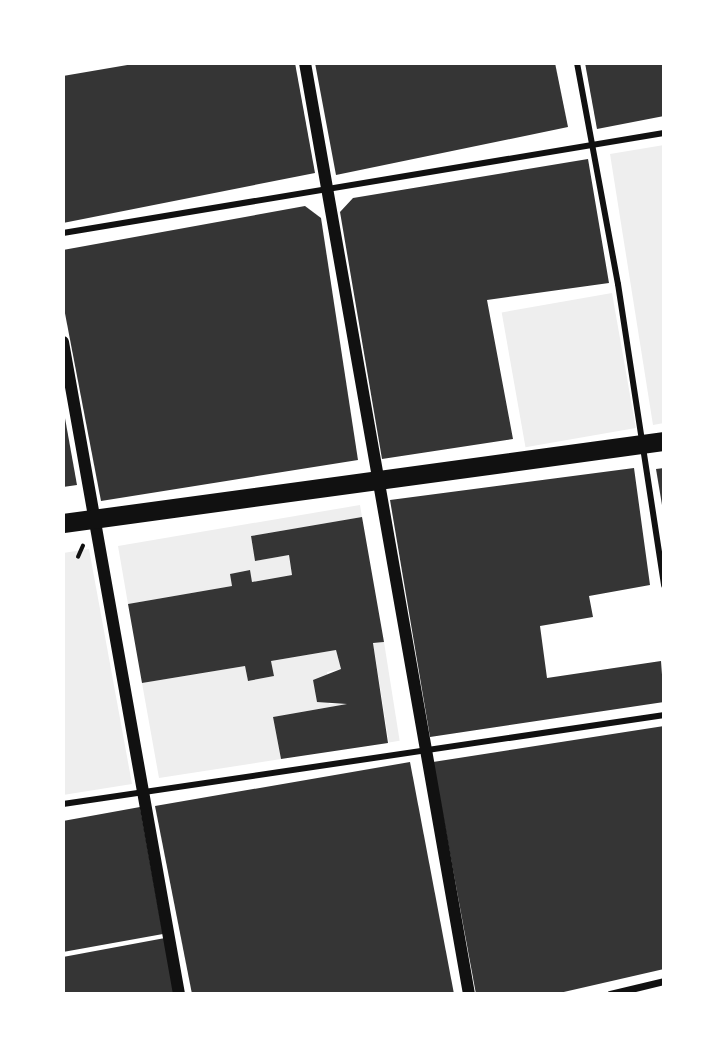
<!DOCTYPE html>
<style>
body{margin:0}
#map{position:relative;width:727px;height:1057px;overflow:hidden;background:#fff;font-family:"Varela Round",sans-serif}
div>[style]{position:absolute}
.green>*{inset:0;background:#eee;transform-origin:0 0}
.building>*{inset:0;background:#353535}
.path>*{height:3.5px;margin:-1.75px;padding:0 1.75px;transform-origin:1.75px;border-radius:1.75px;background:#111}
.pedestrian>*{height:6px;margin:-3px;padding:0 3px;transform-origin:3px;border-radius:3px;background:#111}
.minor>*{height:7px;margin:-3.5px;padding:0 3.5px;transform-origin:3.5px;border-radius:3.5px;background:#111}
.tertiary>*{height:12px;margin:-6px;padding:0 6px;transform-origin:6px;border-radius:6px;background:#111}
.trunk>*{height:19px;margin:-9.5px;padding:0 9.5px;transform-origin:9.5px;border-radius:9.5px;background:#111}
span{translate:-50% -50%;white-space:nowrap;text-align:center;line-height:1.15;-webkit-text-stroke:5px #fff;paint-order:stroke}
.frame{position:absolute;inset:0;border:65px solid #fff;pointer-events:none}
</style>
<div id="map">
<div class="green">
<div style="clip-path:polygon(664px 145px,664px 423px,653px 425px,610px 154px)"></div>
<div style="left:612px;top:293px;width:137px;height:112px;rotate:80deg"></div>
<div style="clip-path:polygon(360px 505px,362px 517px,251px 536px,255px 561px,289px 555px,292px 575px,252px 582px,249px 570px,231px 574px,232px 586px,128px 604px,118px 546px)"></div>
<div style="clip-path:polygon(89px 549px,132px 784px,63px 795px,63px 553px)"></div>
<div style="left:384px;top:642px;width:100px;height:11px;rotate:81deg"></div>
<div style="clip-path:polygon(336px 650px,341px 669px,327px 672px,328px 700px,329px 704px,347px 704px,273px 717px,281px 759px,159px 778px,142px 683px,245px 666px,248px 681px,274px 676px,271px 661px)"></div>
</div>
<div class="building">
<div style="clip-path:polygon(139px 63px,295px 63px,315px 173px,63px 223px,63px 76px)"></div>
<div style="clip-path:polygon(315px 63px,555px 63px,568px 127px,336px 175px)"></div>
<div style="clip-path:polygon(585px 63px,664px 63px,664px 116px,597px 129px)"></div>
<div style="clip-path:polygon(588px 159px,609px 283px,487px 300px,513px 439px,382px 459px,340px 212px,353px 198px)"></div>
<div style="clip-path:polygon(305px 206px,321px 218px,358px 460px,101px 501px,63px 303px,63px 250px)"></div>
<div style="clip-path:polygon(63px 407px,77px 485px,63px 487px)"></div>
<div style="clip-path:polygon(634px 468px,650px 585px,589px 596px,593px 617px,540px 626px,547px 678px,661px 661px,664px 702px,430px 737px,390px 500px)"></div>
<div style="clip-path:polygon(664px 468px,664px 505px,662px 505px,656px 469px)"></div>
<div style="clip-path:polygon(362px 517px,384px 642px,373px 643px,388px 743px,281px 759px,273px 717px,347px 704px,317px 702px,313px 680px,341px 669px,336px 650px,271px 661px,274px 676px,248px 681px,245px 666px,142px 683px,128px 604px,232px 586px,230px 574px,250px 570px,252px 582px,292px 575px,289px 555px,255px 561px,251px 536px)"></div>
<div style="clip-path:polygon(664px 726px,664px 969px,555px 994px,476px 994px,433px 762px)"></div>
<div style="clip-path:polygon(410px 762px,454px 994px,192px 994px,155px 806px)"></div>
<div style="clip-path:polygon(140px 807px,163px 934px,63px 952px,63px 821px)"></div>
<div style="clip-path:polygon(165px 938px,176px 994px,63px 994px,63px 957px)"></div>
</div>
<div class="path">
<div style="left:78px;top:557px;width:12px;rotate:-66deg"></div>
</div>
<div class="pedestrian">
<div style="left:577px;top:63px;width:225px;rotate:79.5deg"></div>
<div style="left:618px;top:284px;width:305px;rotate:81.3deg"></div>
<div style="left:63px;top:233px;width:609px;rotate:-9.45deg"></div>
<div style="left:63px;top:804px;width:608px;rotate:-8.42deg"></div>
</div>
<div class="minor">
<div style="left:610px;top:994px;width:56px;rotate:-13.5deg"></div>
</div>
<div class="tertiary">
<div style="left:305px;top:63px;width:945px;rotate:80.01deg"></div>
<div style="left:63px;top:342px;width:662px;rotate:79.91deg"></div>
</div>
<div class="trunk">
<div style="left:63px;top:523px;width:607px;rotate:-7.77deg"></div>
</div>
<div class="frame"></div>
</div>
